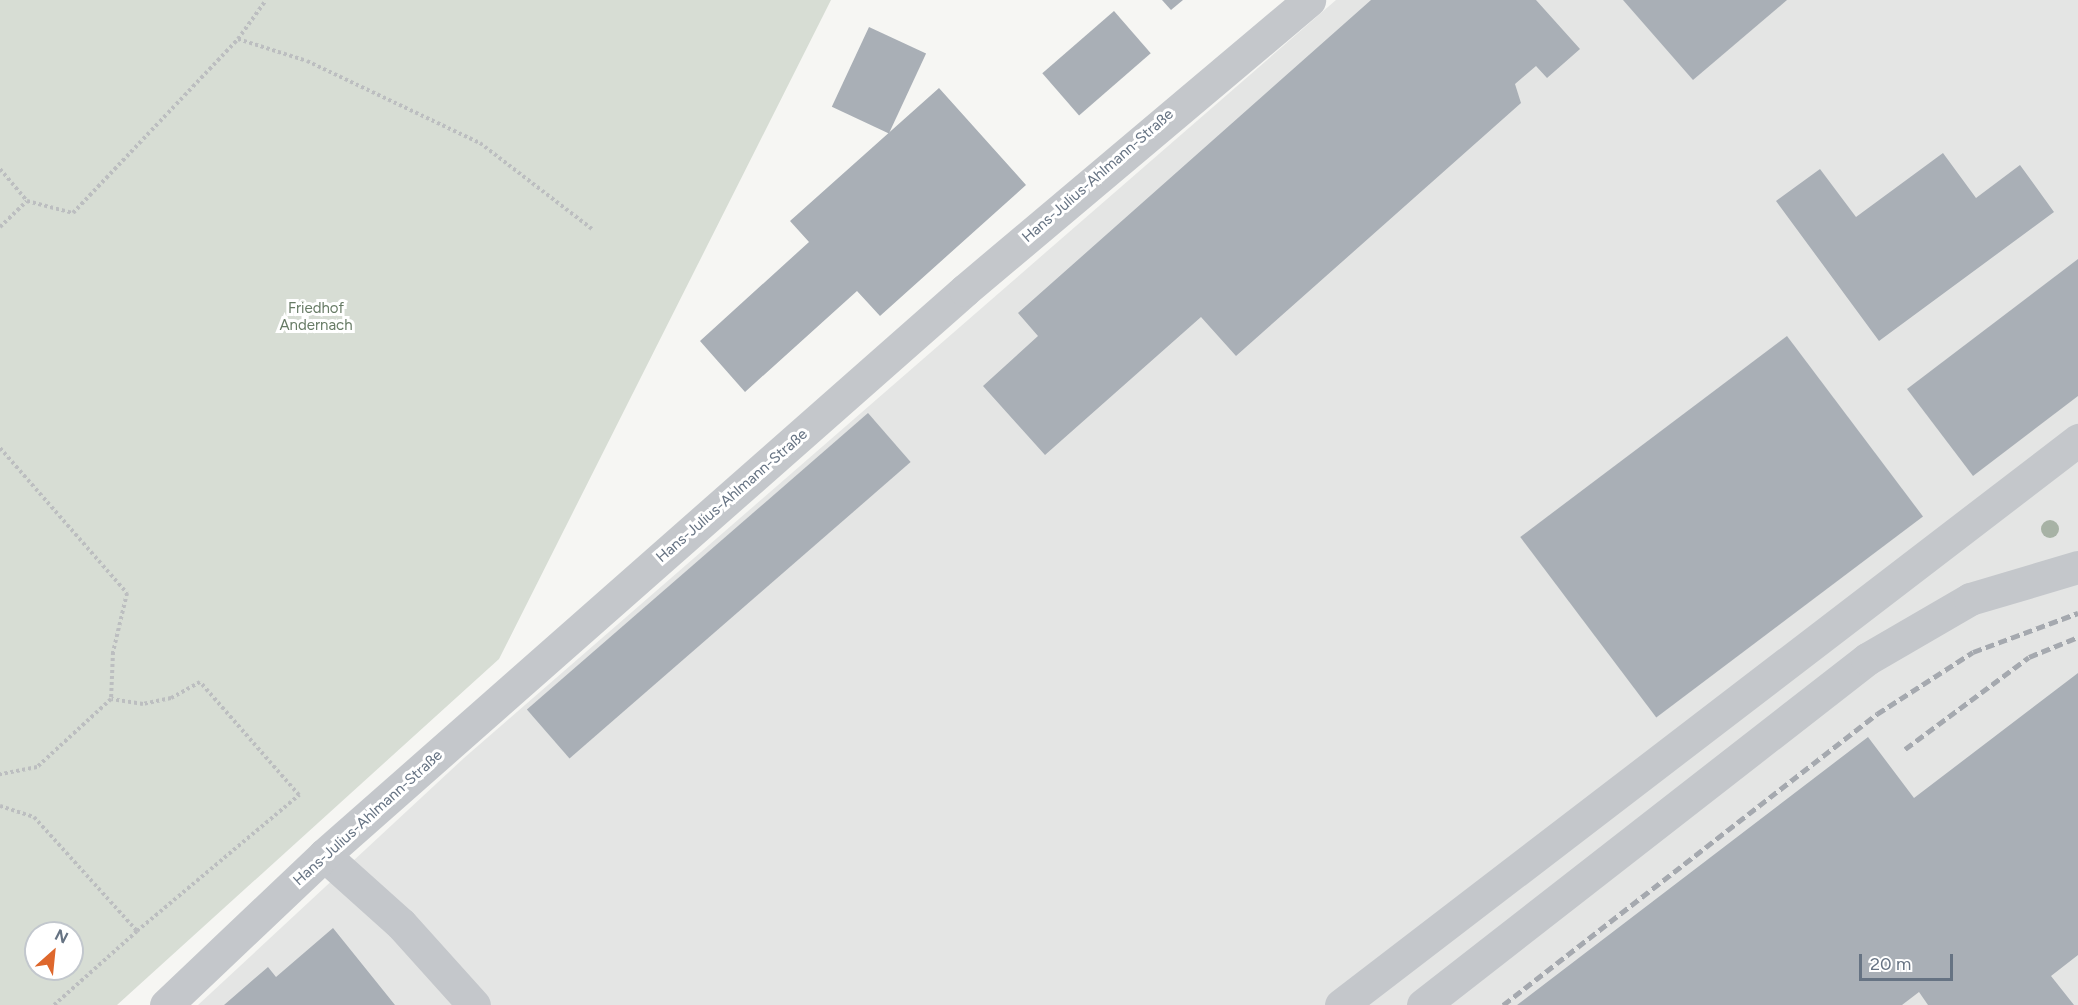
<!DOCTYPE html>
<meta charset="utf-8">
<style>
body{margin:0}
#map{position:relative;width:2078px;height:1005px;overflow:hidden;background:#f6f6f3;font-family:Figtree,sans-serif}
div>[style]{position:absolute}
.built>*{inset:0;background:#e4e5e4}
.green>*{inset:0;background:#d7ddd4}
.building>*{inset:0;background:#a9afb6;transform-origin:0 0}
.path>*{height:4px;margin-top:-2px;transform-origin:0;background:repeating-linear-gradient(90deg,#bcbec0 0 3px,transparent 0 6px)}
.minor>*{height:33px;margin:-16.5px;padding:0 16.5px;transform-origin:16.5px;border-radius:16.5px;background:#c4c7cb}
.rail>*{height:4.5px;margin-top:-2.25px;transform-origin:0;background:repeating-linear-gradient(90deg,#a5a9af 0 9px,transparent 0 13.5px)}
.trees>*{width:18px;height:18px;margin:-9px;border-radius:50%;background:#a7b2a5}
span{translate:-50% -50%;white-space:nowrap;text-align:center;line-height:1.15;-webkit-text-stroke:6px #fff;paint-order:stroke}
.street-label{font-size:15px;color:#667383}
.park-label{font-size:15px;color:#677b65}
.north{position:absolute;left:24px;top:921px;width:60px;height:60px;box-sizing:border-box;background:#fff;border:2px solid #c2c7cd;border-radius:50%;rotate:27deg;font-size:16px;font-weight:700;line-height:24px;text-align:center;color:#667383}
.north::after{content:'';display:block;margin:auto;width:21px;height:27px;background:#de672c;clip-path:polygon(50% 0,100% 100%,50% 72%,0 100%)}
.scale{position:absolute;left:1859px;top:954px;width:94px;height:27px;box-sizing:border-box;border:3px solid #667383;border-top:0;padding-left:8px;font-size:18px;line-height:21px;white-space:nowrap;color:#667383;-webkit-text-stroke:4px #fff;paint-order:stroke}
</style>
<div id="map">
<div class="built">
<div style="clip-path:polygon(1336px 0,2078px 0,2078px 1005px,198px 1005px,464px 758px)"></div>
</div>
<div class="green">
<div style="clip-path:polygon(evenodd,0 0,831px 0,499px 659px,117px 1005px,0 1005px,0 0,36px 933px,72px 933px,72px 969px,36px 969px,36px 933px)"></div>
</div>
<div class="building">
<div style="clip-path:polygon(1162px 0,1183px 0,1171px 10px)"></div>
<div style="clip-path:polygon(1371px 0,1536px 0,1580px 49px,1547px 78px,1536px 66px,1515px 84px,1521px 103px,1236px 356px,1201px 317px,1045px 455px,983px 386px,1038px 336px,1018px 313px)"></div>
<div style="clip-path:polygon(1623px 0,1787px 0,1693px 80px)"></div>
<div style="left:1114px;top:11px;width:56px;height:95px;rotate:49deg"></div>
<div style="left:869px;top:27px;width:63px;height:88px;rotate:25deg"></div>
<div style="clip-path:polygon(939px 88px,1026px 185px,880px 316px,857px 291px,745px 392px,700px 341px,809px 242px,790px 221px)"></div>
<div style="clip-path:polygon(1943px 153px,1976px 198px,2020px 165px,2054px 212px,1879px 341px,1776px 201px,1820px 169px,1856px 217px)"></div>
<div style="clip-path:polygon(2078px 259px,2078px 396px,1973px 476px,1907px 389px)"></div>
<div style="left:1787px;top:336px;width:226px;height:334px;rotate:53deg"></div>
<div style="left:868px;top:413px;width:65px;height:452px;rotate:49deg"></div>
<div style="clip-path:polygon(2078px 673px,2078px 955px,2051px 976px,2074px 1005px,1928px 1005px,1919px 992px,1902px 1005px,1517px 1005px,1868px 737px,1914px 798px)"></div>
<div style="clip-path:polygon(333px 928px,395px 1005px,224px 1005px,268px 967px,276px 977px)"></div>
</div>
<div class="path">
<div style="left:238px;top:39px;width:72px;rotate:17.7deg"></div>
<div style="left:307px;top:61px;width:191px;rotate:25.4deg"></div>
<div style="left:480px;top:143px;width:141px;rotate:37.5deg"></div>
<div style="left:0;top:169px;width:42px;rotate:49.8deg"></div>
<div style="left:27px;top:201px;width:48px;rotate:14.6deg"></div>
<div style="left:73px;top:213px;width:240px;rotate:-46.5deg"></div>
<div style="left:238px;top:39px;width:48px;rotate:-54.3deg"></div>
<div style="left:0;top:227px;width:37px;rotate:-44deg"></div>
<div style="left:0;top:448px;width:193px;rotate:48.8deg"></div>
<div style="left:127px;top:593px;width:61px;rotate:103.3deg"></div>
<div style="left:113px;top:652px;width:47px;rotate:92.4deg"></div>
<div style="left:111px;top:699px;width:100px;rotate:137.4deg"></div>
<div style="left:37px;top:767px;width:38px;rotate:169deg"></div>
<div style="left:0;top:806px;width:36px;rotate:18deg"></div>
<div style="left:34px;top:817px;width:154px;rotate:47.9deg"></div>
<div style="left:137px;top:931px;width:212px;rotate:-40deg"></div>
<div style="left:299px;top:795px;width:150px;rotate:-131.2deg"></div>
<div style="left:200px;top:682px;width:33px;rotate:151deg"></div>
<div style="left:171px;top:698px;width:29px;rotate:168deg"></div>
<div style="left:143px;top:704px;width:32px;rotate:-171deg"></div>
<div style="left:54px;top:1005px;width:111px;rotate:-41.7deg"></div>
</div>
<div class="minor">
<div style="left:324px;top:855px;width:103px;rotate:41.9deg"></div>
<div style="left:401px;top:924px;width:109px;rotate:48deg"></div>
<div style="left:166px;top:1005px;width:218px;rotate:-43.5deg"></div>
<div style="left:324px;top:855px;width:854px;rotate:-41.39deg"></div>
<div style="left:965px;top:290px;width:450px;rotate:-40.1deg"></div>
<div style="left:1341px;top:1005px;width:929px;rotate:-37.47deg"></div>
<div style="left:1423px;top:1005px;width:563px;rotate:-37.93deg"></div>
<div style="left:1867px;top:659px;width:119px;rotate:-30.2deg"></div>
<div style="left:1970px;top:599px;width:113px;rotate:-16.5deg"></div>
</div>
<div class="rail">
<div style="left:1905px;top:749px;width:154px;rotate:-36.6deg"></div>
<div style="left:2029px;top:657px;width:53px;rotate:-22.2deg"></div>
<div style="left:1503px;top:1005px;width:474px;rotate:-37.9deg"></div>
<div style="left:1877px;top:714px;width:114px;rotate:-32.9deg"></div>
<div style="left:1973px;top:652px;width:112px;rotate:-20.4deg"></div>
</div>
<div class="trees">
<div style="left:2050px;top:529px"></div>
</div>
<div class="street-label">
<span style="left:1098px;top:176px;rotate:-41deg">Hans-Julius-Ahlmann-Straße</span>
<span style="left:732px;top:496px;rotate:-41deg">Hans-Julius-Ahlmann-Straße</span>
<span style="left:368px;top:818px;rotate:-42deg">Hans-Julius-Ahlmann-Straße</span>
</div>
<div class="park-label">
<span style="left:316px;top:317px">Friedhof<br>Andernach</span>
</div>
<div class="north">N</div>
<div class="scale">20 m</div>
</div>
